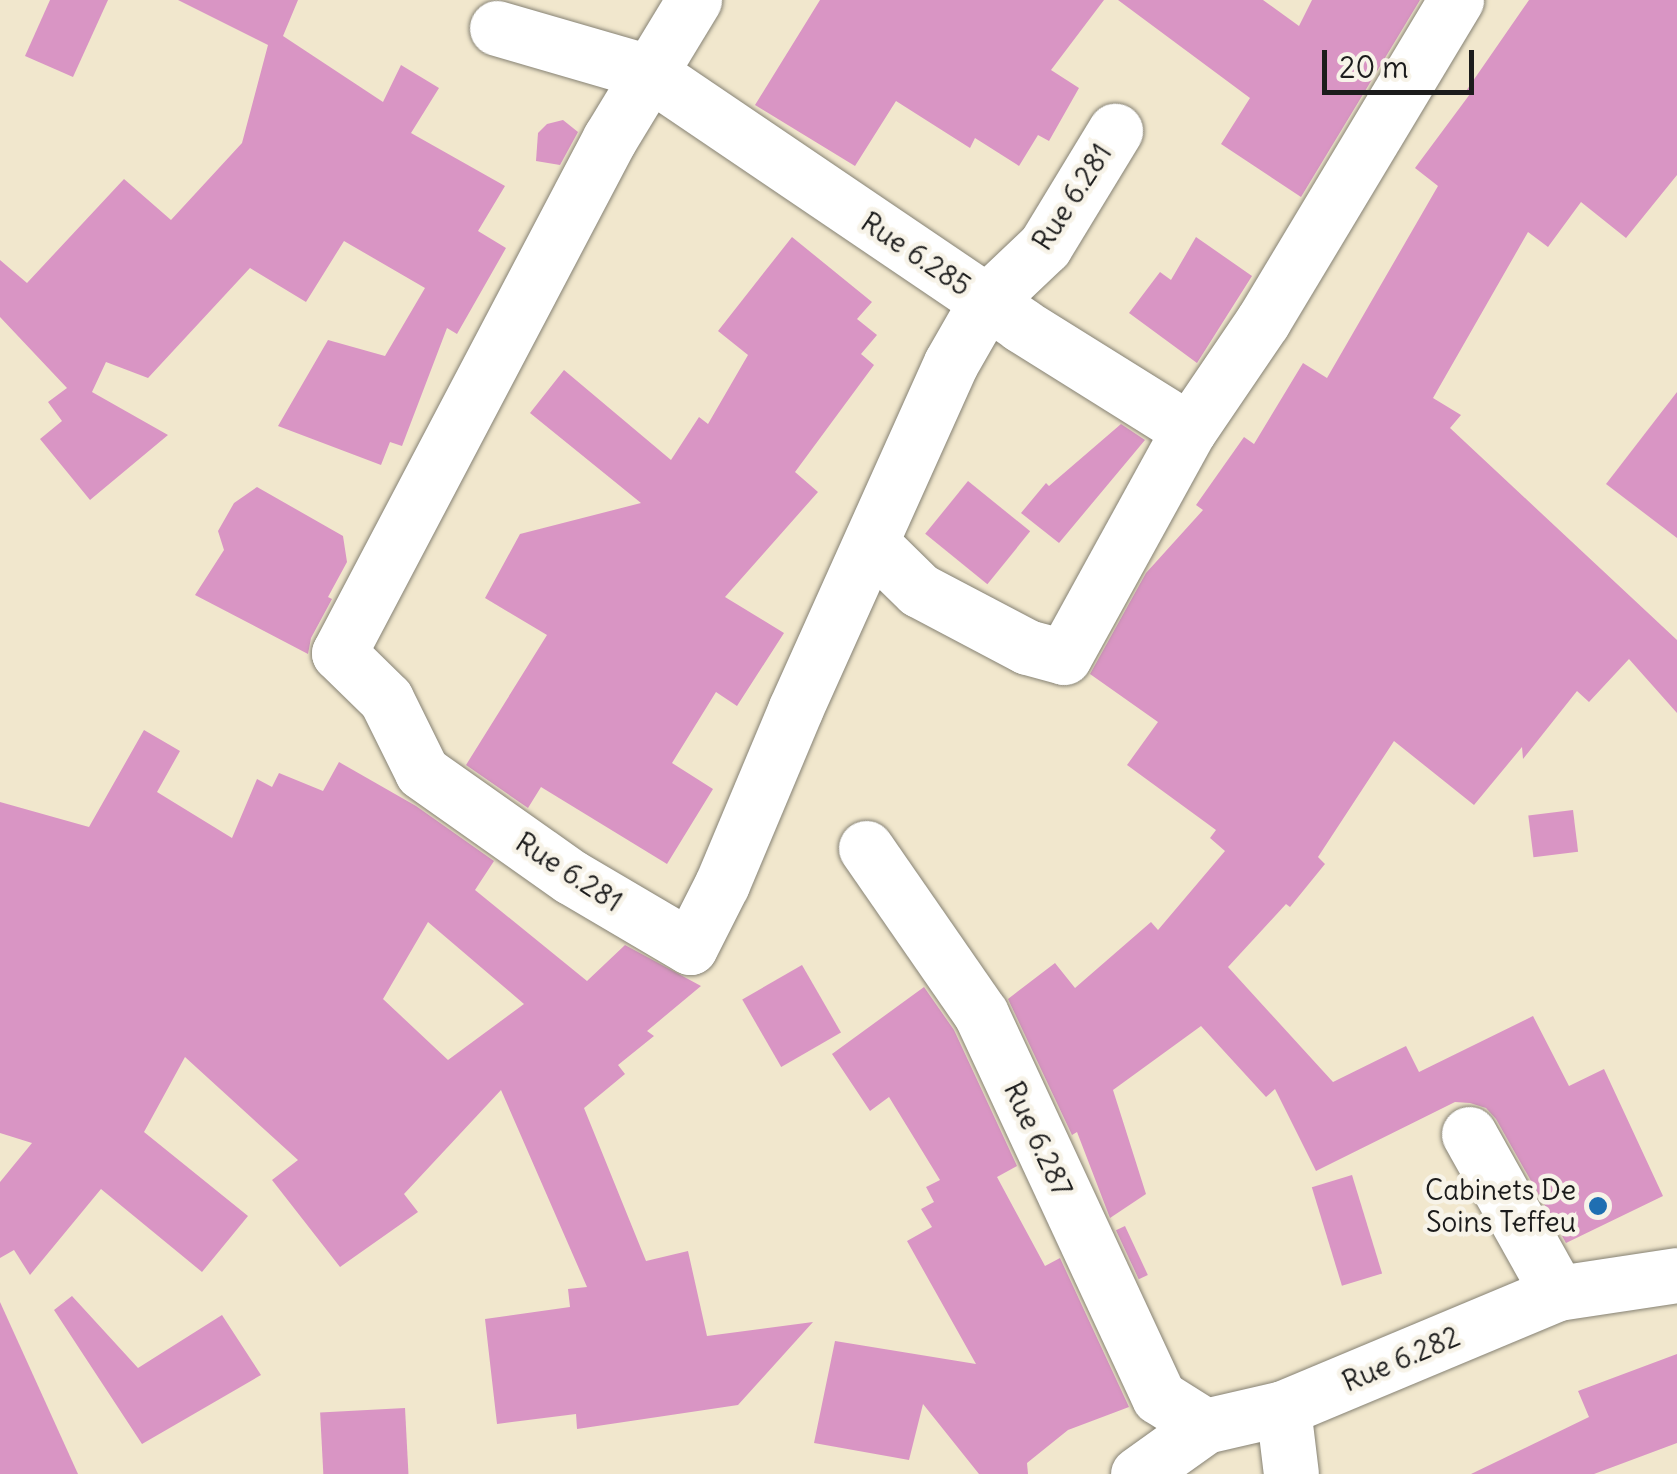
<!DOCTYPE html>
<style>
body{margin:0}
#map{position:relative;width:1677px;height:1474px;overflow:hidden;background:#f1e7cd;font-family:Delius,sans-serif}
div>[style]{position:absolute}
.building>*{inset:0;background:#d995c4;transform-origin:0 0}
.roads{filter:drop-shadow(0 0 2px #868274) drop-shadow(0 0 2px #868274)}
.minor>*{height:55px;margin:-27.5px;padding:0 27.5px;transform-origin:27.5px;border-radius:27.5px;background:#fff}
.dots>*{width:28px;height:28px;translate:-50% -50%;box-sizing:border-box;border:5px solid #f7f3e8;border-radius:50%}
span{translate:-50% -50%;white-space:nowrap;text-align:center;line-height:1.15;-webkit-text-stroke:9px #f7f3e8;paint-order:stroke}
.street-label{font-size:28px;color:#1c1c1c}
.poi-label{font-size:28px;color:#1c1c1c}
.right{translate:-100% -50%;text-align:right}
.scale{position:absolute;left:1322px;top:50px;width:152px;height:45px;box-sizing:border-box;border:5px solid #1c1c1c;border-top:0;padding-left:12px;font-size:30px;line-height:35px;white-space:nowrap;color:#1c1c1c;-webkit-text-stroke:8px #f7f3e8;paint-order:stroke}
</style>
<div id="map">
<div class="building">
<div style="clip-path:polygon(50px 0,108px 0,73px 77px,25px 56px)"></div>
<div style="clip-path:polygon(178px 0,298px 0,283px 36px,383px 102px,401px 65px,439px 88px,411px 133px,505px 186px,478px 231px,506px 248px,457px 334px,447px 328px,402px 446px,390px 442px,381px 465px,278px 426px,328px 340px,385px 356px,425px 288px,344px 241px,306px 302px,250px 268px,148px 378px,106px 362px,92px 392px,168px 435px,90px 500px,40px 439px,62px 421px,48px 402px,67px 388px,0 317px,0 260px,27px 283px,124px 179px,171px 220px,242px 143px,268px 45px)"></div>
<div style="clip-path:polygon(820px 0,1104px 0,1051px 70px,1079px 88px,1049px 141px,1038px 135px,1019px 166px,975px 138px,970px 148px,896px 101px,855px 166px,755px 105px)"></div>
<div style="clip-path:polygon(1118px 0,1263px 0,1299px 26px,1312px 0,1420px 0,1301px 197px,1221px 144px,1250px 98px)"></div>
<div style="clip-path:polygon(1529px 0,1677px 0,1677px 175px,1626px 238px,1581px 202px,1548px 247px,1528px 232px,1433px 398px,1461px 415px,1450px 428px,1677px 640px,1677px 713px,1629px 659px,1589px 702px,1577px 691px,1523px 759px,1522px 747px,1474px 805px,1394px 741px,1318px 857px,1325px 864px,1290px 907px,1286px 904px,1228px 967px,1333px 1082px,1406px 1046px,1419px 1072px,1533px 1016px,1569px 1086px,1604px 1069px,1663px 1196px,1566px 1243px,1496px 1119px,1486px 1108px,1470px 1103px,1455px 1102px,1316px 1171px,1275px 1089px,1266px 1097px,1201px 1026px,1113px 1090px,1146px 1194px,1110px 1218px,1077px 1132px,1072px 1135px,1008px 999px,1055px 963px,1075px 988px,1151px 922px,1158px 930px,1225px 851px,1210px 838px,1216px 830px,1127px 765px,1158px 722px,1090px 674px,1146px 573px,1203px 510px,1196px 505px,1244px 437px,1254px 444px,1303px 363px,1327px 378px,1438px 186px,1415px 168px,1470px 94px,1466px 91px)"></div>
<div style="clip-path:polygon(563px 120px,578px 132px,560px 165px,536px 161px,538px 133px,547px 124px)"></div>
<div style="clip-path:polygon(792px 237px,872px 302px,857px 319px,877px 335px,861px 354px,874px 365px,795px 472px,818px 492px,725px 597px,784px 633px,737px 706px,716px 692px,672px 763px,713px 789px,667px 864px,541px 787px,528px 808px,466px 765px,547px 635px,485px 598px,520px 534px,641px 503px,530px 413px,564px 370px,671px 460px,699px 417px,708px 424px,748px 355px,718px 331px)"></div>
<div style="clip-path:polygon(1196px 237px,1252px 276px,1197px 363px,1129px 313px,1160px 272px,1171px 280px)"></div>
<div style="clip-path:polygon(1677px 392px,1677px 538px,1606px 484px)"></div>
<div style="clip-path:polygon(1121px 424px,1145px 440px,1059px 543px,1021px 513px,1046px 483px,1049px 486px)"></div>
<div style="left:968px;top:481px;width:80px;height:68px;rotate:39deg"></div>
<div style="clip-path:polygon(257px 487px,343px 536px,347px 562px,328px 597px,332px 599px,311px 638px,308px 654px,195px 595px,224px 550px,218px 531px,234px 503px)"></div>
<div style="clip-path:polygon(evenodd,144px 730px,180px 751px,157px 792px,232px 838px,257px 779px,272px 787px,279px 773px,323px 791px,339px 762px,416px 806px,494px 861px,475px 890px,587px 981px,625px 945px,701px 986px,647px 1031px,654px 1036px,618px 1065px,625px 1074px,584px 1108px,646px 1261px,688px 1251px,707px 1336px,813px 1322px,738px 1405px,577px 1429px,576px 1414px,497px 1424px,485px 1319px,570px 1307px,568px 1289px,587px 1287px,501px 1090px,404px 1194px,418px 1212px,340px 1267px,272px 1180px,298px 1160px,185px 1057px,144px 1132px,248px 1216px,202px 1272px,101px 1189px,30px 1275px,14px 1250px,0 1258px,0 1182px,32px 1143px,0 1133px,0 802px,89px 827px,144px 730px,428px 922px,524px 1004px,448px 1060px,383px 999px,428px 922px)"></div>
<div style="left:1573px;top:810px;width:42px;height:45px;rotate:83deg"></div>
<div style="left:802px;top:965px;width:78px;height:69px;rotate:60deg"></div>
<div style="clip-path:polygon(924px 987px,954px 1030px,1017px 1166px,997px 1177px,1045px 1266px,1060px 1258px,1129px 1407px,1068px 1430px,1027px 1463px,1028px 1474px,979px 1474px,923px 1404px,909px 1460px,814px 1443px,835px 1341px,976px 1364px,907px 1241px,932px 1227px,921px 1209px,934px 1202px,926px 1187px,940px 1180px,889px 1097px,870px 1111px,832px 1054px)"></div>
<div style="left:1352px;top:1175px;width:103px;height:42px;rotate:73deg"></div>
<div style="left:1125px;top:1226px;width:54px;height:10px;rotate:65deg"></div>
<div style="clip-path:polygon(72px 1296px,138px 1368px,222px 1315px,261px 1375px,142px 1444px,54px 1310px)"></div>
<div style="clip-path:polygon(0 1302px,78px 1474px,0 1474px)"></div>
<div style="clip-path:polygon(1677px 1354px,1677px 1443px,1594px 1474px,1471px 1474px,1589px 1417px,1578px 1391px)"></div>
<div style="left:405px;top:1408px;width:66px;height:85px;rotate:87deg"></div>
</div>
<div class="roads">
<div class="minor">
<div style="left:694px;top:0;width:162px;rotate:121.3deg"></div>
<div style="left:610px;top:138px;width:582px;rotate:117.75deg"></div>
<div style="left:339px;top:653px;width:66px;rotate:44.4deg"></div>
<div style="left:386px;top:699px;width:81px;rotate:63.7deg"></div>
<div style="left:422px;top:772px;width:182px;rotate:35.2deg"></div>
<div style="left:571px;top:877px;width:138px;rotate:30.5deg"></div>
<div style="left:690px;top:947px;width:71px;rotate:-63.1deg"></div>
<div style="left:722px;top:884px;width:189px;rotate:-67.2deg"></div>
<div style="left:795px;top:710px;width:380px;rotate:-65.8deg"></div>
<div style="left:951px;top:363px;width:70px;rotate:-60.2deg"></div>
<div style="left:986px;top:302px;width:81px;rotate:-43.5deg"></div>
<div style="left:1045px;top:246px;width:135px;rotate:-58.7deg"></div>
<div style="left:497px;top:28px;width:157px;rotate:16.2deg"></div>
<div style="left:648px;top:72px;width:451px;rotate:34.1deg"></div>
<div style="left:1021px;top:325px;width:198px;rotate:32deg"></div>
<div style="left:1189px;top:430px;width:132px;rotate:-55.8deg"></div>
<div style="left:1263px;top:321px;width:375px;rotate:-59deg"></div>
<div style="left:871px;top:543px;width:67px;rotate:44.4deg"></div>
<div style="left:919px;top:590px;width:122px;rotate:27.8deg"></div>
<div style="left:1027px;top:647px;width:38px;rotate:15deg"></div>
<div style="left:1064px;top:657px;width:259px;rotate:-61.2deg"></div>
<div style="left:866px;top:848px;width:202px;rotate:55.3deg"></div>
<div style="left:981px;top:1014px;width:422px;rotate:65.1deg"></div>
<div style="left:1159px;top:1397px;width:54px;rotate:32.2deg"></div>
<div style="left:1469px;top:1134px;width:182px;rotate:60.8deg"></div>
<div style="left:1283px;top:1408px;width:66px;rotate:83.1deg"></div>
<div style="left:1138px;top:1474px;width:82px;rotate:-35.6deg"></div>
<div style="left:1205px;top:1426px;width:80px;rotate:-13deg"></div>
<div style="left:1283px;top:1408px;width:298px;rotate:-22.7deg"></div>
<div style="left:1558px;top:1293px;width:120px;rotate:-8.6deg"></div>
</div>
</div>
<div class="dots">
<div style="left:1598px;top:1206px;background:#1f6fb2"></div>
</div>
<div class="street-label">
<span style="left:1072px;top:197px;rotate:-57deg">Rue 6.281</span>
<span style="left:916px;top:254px;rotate:34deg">Rue 6.285</span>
<span style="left:569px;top:872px;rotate:33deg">Rue 6.281</span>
<span style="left:1038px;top:1139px;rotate:65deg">Rue 6.287</span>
<span style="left:1401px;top:1359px;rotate:-23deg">Rue 6.282</span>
</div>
<div class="poi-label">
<span class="right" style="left:1576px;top:1206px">Cabinets De<br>Soins Teffeu</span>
</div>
<div class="scale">20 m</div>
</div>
